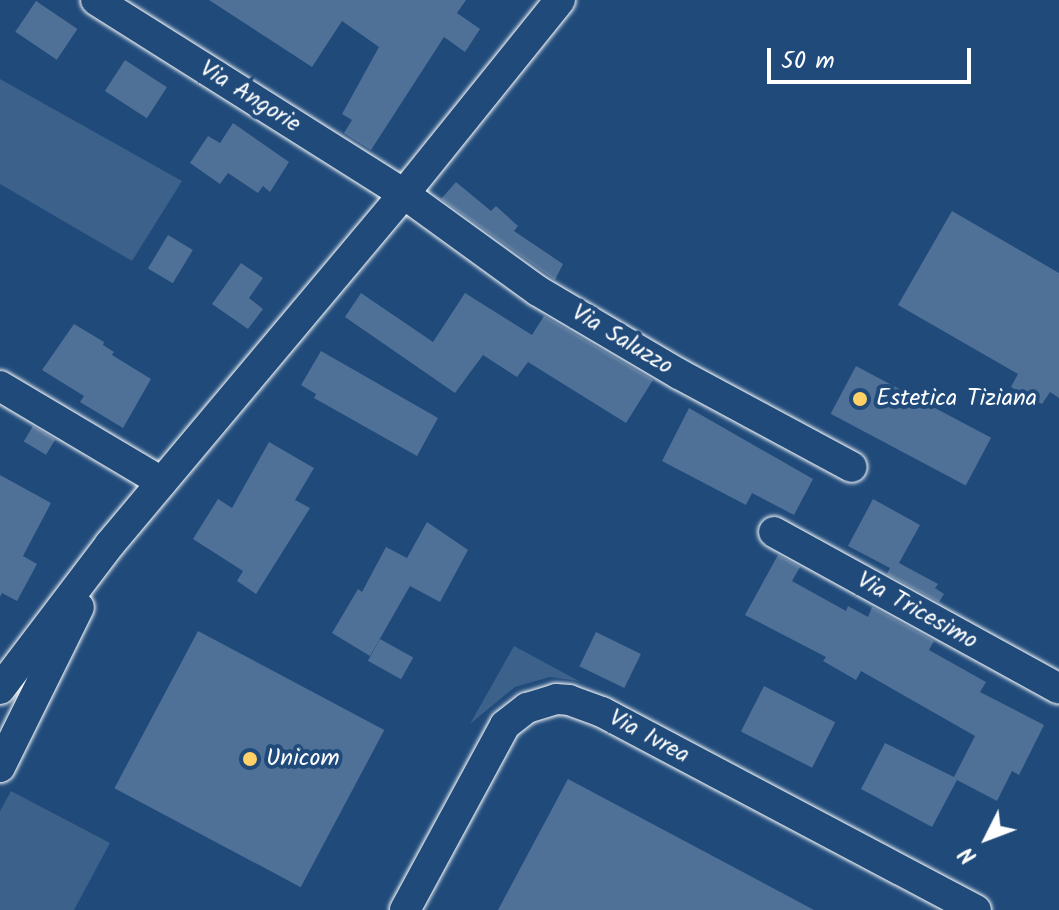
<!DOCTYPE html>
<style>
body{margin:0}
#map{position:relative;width:1059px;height:910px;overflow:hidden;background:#1f4a7a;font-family:Kalam,sans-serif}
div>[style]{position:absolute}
.green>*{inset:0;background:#3c618b}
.building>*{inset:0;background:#507197;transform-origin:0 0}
.roads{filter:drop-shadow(0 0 2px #fff) drop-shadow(0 0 2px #fff)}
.minor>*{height:30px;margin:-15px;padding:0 15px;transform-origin:15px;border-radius:15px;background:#1f4a7a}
.dots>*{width:22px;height:22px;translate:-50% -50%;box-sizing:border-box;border:4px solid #1f4a7a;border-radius:50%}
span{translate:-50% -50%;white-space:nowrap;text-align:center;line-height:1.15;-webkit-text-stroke:8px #1f4a7a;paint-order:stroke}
.street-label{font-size:24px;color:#fff}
.poi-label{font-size:24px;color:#fff}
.left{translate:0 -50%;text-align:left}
.north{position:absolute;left:947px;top:798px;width:80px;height:80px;-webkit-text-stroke:6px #1f4a7a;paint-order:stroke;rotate:228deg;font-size:22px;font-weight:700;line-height:32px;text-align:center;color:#fff}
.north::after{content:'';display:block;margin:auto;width:28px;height:36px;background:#fff;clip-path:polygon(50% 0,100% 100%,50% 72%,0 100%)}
.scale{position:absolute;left:767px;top:48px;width:204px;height:36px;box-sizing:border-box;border:4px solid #fff;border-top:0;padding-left:10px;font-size:24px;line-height:28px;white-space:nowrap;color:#fff;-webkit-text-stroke:6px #1f4a7a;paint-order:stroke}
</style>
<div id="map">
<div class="green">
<div style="clip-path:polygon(0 79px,182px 181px,132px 261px,0 184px)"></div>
<div style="clip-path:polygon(514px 646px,579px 681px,550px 677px,515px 687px,470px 724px)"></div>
<div style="clip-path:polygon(11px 791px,110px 843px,74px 910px,0 910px,0 811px)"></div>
</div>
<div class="building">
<div style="clip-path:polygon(209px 0,466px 0,457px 13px,480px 29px,465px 52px,444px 37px,371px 150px,344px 133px,352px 120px,342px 114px,379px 47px,342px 21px,312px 67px)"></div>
<div style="left:36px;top:1px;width:50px;height:37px;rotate:34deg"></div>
<div style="left:125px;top:60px;width:50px;height:37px;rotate:33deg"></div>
<div style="clip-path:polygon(233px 123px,289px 162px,270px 192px,263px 186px,258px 193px,228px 173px,220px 184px,190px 163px,208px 136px,220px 143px)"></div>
<div style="clip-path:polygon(456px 182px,491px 211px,496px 206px,518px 226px,514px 231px,563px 264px,555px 280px,441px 199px)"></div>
<div style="clip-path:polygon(952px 211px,1059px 273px,1059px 398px,1050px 392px,1042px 404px,1011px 387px,1018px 374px,898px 305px)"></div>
<div style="left:168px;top:235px;width:29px;height:39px;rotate:31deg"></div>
<div style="clip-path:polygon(241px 263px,263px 278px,249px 298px,263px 309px,248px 329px,212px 304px)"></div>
<div style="clip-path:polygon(361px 293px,433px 342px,465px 293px,532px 335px,544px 316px,653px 380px,626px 423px,528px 362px,517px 377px,483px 355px,455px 393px,345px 317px)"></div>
<div style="clip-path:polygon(74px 324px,104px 342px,103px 345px,114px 352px,112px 355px,151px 379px,123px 428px,80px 402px,84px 396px,42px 370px)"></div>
<div style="clip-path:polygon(321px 351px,438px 418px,417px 456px,314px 398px,316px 394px,301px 385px)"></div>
<div style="left:856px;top:366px;width:153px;height:54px;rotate:28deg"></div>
<div style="clip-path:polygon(689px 408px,813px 479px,794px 515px,752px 493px,746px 505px,662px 461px)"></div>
<div style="left:33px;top:426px;width:26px;height:18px;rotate:31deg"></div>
<div style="clip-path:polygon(269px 442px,314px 468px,295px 500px,310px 508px,256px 594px,237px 581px,243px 571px,193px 539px,218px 499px,232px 508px)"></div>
<div style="clip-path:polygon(0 475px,51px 503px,23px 556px,37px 564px,17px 601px,2px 593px,0 597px)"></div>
<div style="clip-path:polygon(873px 499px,920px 525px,899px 563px,938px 584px,935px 588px,944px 594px,939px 602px,887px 574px,890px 568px,848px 546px)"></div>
<div style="clip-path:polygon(427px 522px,468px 550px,440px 602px,410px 586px,370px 656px,332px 633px,358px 589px,362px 592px,386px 547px,407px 558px)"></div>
<div style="clip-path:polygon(778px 555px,800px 567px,792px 581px,846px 611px,848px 606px,868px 617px,872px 607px,934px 641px,929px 650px,986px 682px,980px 692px,1044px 725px,1019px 775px,1012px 771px,997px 801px,957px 780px,932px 827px,861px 789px,885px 743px,954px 777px,975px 736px,861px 671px,856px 680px,823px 661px,826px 657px,745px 615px)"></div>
<div style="left:198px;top:631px;width:211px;height:178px;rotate:28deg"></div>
<div style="left:596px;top:632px;width:50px;height:38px;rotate:26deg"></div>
<div style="left:380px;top:639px;width:38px;height:25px;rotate:29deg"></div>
<div style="left:764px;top:686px;width:80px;height:51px;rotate:27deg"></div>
<div style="clip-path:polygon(568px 779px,814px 910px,498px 910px)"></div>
</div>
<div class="roads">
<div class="minor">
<div style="left:96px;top:0;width:364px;rotate:32.2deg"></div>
<div style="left:404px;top:194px;width:165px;rotate:35.9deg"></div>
<div style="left:538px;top:291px;width:164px;rotate:30.5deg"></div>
<div style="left:679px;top:374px;width:196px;rotate:28.3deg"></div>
<div style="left:0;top:386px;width:188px;rotate:30.7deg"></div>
<div style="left:774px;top:532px;width:325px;rotate:28.8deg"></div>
<div style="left:0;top:689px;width:182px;rotate:-52.8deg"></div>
<div style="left:110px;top:544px;width:457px;rotate:-50deg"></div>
<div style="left:404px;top:194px;width:249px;rotate:-51.2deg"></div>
<div style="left:0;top:767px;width:178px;rotate:-63.7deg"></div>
<div style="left:405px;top:910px;width:210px;rotate:-61.6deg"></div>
<div style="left:505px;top:725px;width:28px;rotate:-38deg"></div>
<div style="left:527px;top:708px;width:30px;rotate:-17deg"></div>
<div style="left:556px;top:699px;width:13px;rotate:4deg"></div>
<div style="left:569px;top:700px;width:35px;rotate:20deg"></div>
<div style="left:602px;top:712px;width:423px;rotate:27.9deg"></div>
</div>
</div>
<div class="dots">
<div style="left:860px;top:399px;background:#ffd166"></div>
<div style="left:250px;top:759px;background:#ffd166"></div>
</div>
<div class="street-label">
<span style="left:250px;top:97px;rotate:32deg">Via Angorie</span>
<span style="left:622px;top:340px;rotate:31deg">Via Saluzzo</span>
<span style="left:917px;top:611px;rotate:29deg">Via Tricesimo</span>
<span style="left:649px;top:737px;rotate:28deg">Via Ivrea</span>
</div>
<div class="poi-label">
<span class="left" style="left:876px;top:399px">Estetica Tiziana</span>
<span class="left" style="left:266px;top:759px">Unicom</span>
</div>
<div class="north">N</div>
<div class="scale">50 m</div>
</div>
